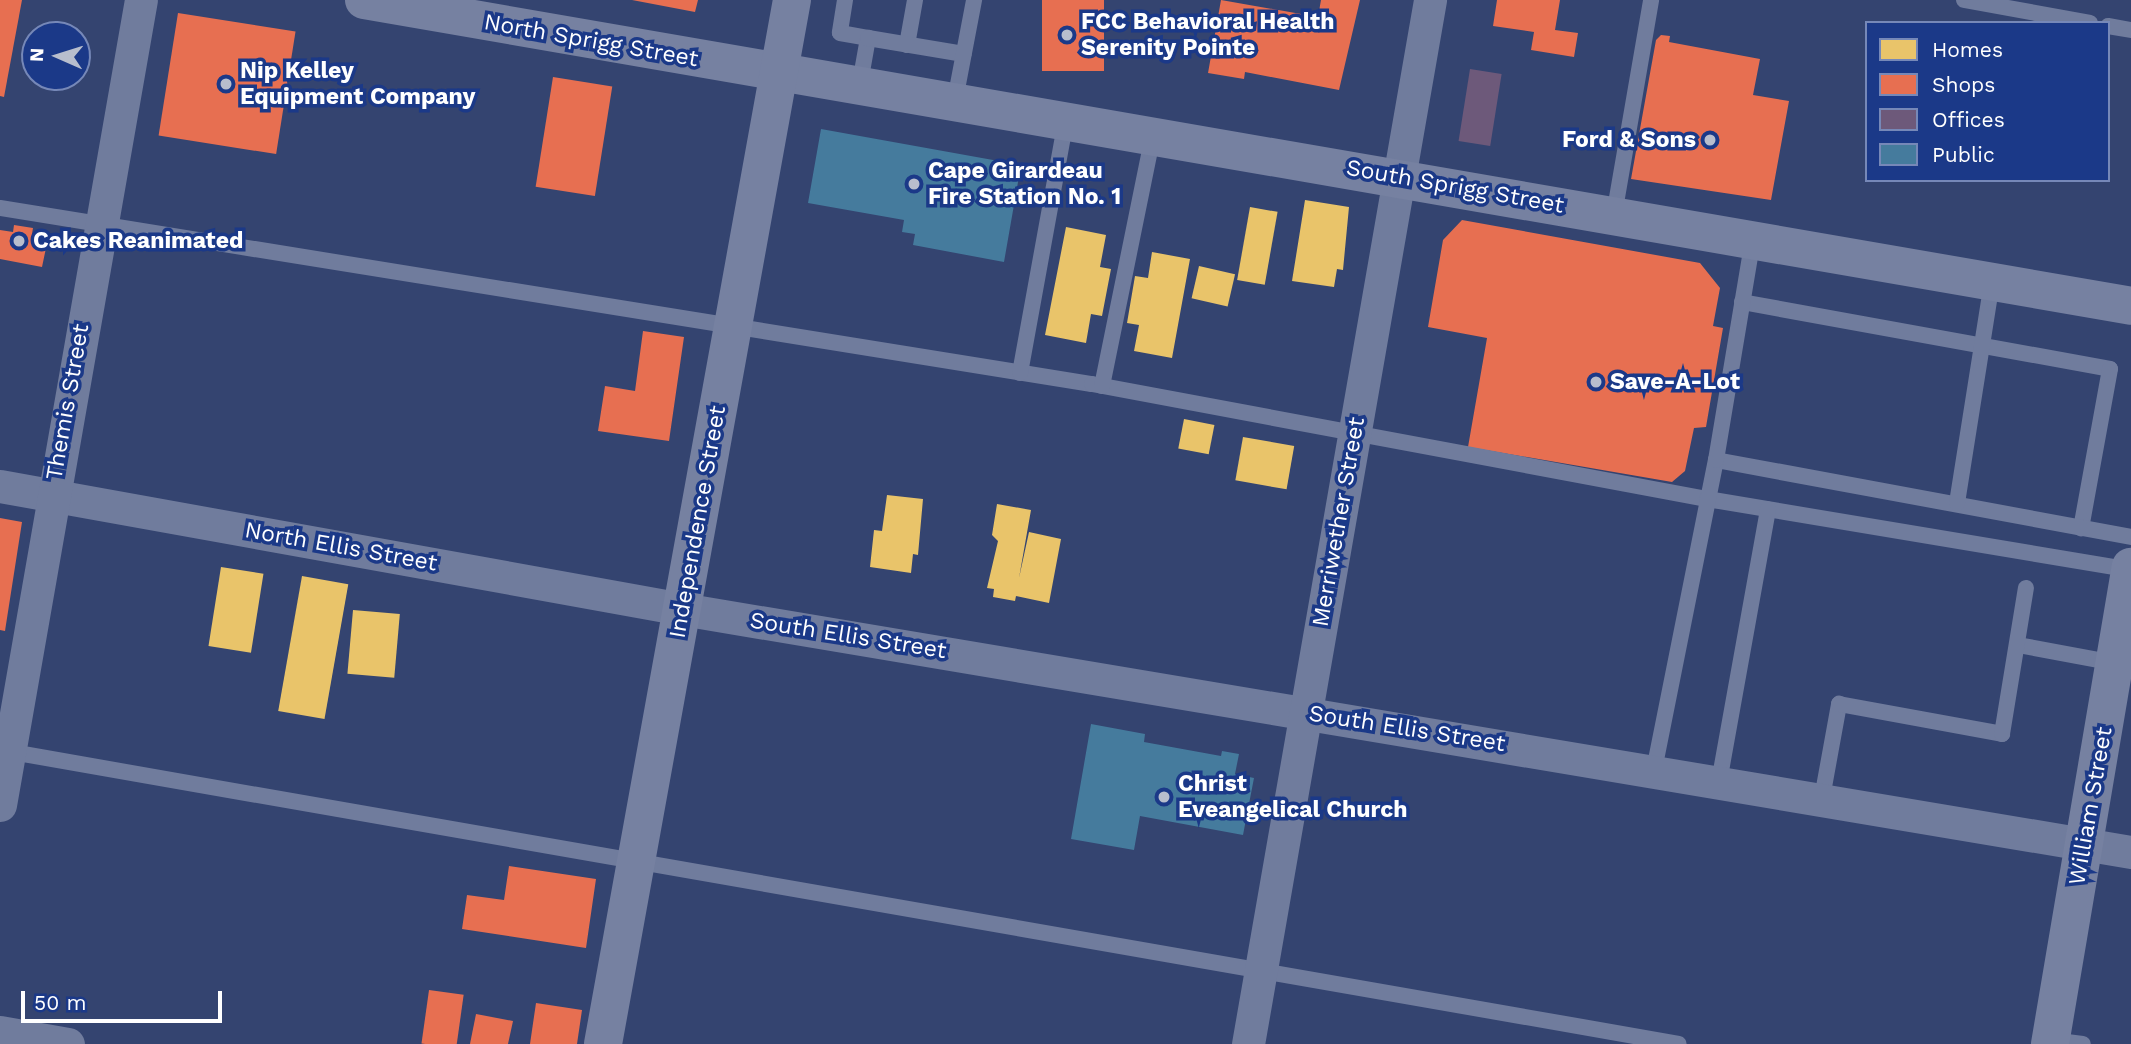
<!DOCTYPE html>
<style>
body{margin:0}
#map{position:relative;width:2131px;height:1044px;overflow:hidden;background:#344470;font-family:"Work Sans",sans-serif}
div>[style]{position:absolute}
.homes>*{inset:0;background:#e9c46a;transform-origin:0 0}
.shops>*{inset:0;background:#e76f51;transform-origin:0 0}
.offices>*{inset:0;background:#6d597a;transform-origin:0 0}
.public>*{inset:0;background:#457b9d}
.lane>*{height:16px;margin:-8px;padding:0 8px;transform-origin:8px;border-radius:8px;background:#707c9d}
.street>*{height:33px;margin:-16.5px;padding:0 16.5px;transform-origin:16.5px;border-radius:16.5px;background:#707c9d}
.secondary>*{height:38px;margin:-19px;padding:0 19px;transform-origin:19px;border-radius:19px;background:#7681a1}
.dots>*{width:19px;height:19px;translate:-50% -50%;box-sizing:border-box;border:4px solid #1b3988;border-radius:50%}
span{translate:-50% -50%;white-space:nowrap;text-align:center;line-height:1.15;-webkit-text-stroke:7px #1b3988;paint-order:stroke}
.poi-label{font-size:23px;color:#fff;font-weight:700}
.left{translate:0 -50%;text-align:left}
.right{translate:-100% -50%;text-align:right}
.street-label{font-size:23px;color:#fff}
.legend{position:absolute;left:1865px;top:21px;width:245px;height:161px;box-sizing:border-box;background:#1b3988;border:2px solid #7688b8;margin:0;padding:9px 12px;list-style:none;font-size:21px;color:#fff}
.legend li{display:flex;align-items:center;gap:14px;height:35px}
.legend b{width:35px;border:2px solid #7688b8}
.north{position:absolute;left:21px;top:21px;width:70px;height:70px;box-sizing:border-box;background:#1b3988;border:2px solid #7688b8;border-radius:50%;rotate:273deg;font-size:19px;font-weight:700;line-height:28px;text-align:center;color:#fff}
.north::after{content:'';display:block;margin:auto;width:24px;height:32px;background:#b8becd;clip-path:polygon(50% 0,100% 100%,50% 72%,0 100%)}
.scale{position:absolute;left:21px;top:991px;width:201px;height:32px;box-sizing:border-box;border:4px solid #fff;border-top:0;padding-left:9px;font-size:21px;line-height:24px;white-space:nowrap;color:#fff;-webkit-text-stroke:5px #1b3988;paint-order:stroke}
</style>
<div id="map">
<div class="homes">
<div style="clip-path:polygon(1305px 200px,1349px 207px,1343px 270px,1337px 269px,1334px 287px,1292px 281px)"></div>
<div style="left:1250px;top:207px;width:28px;height:74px;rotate:10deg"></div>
<div style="clip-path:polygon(1066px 227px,1106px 235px,1100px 267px,1111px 269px,1102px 316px,1091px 314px,1086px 343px,1045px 335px)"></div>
<div style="clip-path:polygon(1152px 252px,1190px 259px,1172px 358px,1134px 351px,1139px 325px,1127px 323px,1135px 276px,1148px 278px)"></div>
<div style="left:1199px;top:266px;width:37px;height:33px;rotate:13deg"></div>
<div style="left:1184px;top:419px;width:31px;height:30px;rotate:11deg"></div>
<div style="left:1243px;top:437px;width:52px;height:44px;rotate:10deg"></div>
<div style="clip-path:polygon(887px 495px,923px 499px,918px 555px,913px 554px,911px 573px,870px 567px,874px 530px,882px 531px)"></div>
<div style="clip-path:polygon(997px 504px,1031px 510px,1019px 578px,1029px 532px,1061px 539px,1049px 603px,1016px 596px,1015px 601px,993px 597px,994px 589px,987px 588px,998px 541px,992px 535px)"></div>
<div style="left:221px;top:567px;width:43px;height:80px;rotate:9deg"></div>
<div style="left:302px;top:576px;width:47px;height:137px;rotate:10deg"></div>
<div style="left:353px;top:610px;width:47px;height:64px;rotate:5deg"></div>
</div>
<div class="shops">
<div style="clip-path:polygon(0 0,22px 0,4px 97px,0 96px)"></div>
<div style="clip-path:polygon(632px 0,698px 0,695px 12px)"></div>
<div style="left:1042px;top:0;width:62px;height:71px"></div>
<div style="clip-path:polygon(1221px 0,1318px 17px,1321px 0,1360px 0,1339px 90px,1245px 72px,1244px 79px,1208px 73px)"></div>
<div style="clip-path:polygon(1497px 0,1560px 0,1555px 30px,1578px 33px,1574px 57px,1531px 50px,1534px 32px,1493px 26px)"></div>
<div style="left:178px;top:13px;width:119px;height:124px;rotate:9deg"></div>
<div style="clip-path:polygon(1661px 35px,1670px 36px,1669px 42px,1760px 59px,1753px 95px,1789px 101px,1771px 200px,1631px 179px,1656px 40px)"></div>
<div style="left:553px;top:77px;width:60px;height:111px;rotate:9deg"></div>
<div style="clip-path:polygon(1462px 220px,1700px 263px,1720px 288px,1713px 326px,1723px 328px,1706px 427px,1694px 428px,1685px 471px,1672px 482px,1468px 447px,1487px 338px,1428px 327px,1443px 240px)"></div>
<div style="clip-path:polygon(14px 225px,33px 228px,32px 234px,39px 235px,38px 246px,46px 248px,42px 267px,0 259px,0 230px,13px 232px)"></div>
<div style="clip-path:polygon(643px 331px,684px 337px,669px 441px,598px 431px,605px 386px,635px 391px)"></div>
<div style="clip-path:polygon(0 518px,22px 522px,5px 631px,0 630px)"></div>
<div style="clip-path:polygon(509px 866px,596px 879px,586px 948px,462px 929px,467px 895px,504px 900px)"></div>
<div style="left:429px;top:990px;width:35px;height:54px;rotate:8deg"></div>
<div style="clip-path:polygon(536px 1003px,582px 1010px,577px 1044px,530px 1044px)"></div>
<div style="clip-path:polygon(476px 1014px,513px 1021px,508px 1044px,470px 1044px)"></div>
</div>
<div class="offices">
<div style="left:1470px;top:69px;width:32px;height:73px;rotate:9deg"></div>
</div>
<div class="public">
<div style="clip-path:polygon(821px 129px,1021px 165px,1004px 262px,913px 245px,915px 234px,902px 232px,904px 220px,808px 203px)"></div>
<div style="clip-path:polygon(1091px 724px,1145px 734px,1144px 742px,1221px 756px,1222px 751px,1239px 754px,1235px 774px,1254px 778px,1243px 835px,1140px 816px,1134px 850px,1071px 839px)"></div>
</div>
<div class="lane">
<div style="left:845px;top:0;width:33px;rotate:99deg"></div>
<div style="left:840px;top:33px;width:28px;rotate:10deg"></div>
<div style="left:1964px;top:0;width:128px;rotate:10.3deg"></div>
<div style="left:2108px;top:26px;width:23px;rotate:10deg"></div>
<div style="left:907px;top:45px;width:46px;rotate:-79.9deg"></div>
<div style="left:860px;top:83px;width:46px;rotate:-79.9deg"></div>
<div style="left:868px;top:38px;width:97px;rotate:9.5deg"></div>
<div style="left:955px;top:100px;width:102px;rotate:-79.2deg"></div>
<div style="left:0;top:208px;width:1106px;rotate:9.16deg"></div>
<div style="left:1092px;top:384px;width:626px;rotate:10.59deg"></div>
<div style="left:1707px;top:499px;width:430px;rotate:9.5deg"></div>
<div style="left:1614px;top:215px;width:218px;rotate:-80.2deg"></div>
<div style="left:1742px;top:302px;width:374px;rotate:10.3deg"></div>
<div style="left:2110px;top:369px;width:162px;rotate:100.3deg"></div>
<div style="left:1020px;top:373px;width:257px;rotate:-79.7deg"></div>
<div style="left:1102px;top:386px;width:255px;rotate:-78.5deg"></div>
<div style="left:1716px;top:460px;width:422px;rotate:10.5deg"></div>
<div style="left:1957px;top:503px;width:225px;rotate:-81deg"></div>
<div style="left:2018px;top:645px;width:99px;rotate:10.5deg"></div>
<div style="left:6px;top:751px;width:1698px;rotate:9.93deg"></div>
<div style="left:1654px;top:770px;width:316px;rotate:-78.7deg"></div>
<div style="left:1716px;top:460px;width:224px;rotate:-80.5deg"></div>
<div style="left:1719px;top:782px;width:277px;rotate:-79.8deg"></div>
<div style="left:1822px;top:798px;width:96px;rotate:-79.7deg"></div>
<div style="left:1839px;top:704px;width:166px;rotate:10.4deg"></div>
<div style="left:2002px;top:734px;width:148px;rotate:-80.7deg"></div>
<div style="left:2051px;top:1040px;width:32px;rotate:7deg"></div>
</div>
<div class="street">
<div style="left:0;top:486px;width:693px;rotate:10.22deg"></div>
<div style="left:682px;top:609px;width:1469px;rotate:9.52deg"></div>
<div style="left:0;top:805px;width:817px;rotate:-80.07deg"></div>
<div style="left:0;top:1032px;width:69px;rotate:10deg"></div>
<div style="left:1248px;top:1044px;width:1060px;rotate:-80.11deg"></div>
</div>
<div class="secondary">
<div style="left:364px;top:0;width:1793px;rotate:9.82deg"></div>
<div style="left:603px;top:1044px;width:1061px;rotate:-79.74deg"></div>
<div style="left:2050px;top:1044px;width:484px;rotate:-80.4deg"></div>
</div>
<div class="dots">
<div style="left:1067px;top:35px;background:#b8becd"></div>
<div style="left:226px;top:84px;background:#b8becd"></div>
<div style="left:1710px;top:140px;background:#b8becd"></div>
<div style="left:914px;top:184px;background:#b8becd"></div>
<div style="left:19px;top:241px;background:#b8becd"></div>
<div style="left:1596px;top:382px;background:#b8becd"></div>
<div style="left:1164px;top:797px;background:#b8becd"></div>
</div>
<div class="poi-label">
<span class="left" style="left:1081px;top:35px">FCC Behavioral Health<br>Serenity Pointe</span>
<span class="left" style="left:240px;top:84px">Nip Kelley<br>Equipment Company</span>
<span class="right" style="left:1696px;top:140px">Ford &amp; Sons</span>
<span class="left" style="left:928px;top:184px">Cape Girardeau<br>Fire Station No. 1</span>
<span class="left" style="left:33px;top:241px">Cakes Reanimated</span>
<span class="left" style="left:1610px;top:382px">Save-A-Lot</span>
<span class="left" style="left:1178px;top:797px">Christ<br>Eveangelical Church</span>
</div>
<div class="street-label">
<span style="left:591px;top:41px;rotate:10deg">North Sprigg Street</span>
<span style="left:1455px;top:187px;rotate:10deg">South Sprigg Street</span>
<span style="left:68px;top:402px;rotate:-80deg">Themis Street</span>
<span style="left:698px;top:522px;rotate:-80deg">Independence Street</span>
<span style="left:1339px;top:522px;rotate:-80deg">Merriwether Street</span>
<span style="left:341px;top:547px;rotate:10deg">North Ellis Street</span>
<span style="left:848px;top:636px;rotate:9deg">South Ellis Street</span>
<span style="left:1407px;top:729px;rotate:9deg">South Ellis Street</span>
<span style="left:2091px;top:806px;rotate:-80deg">William Street</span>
</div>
<ul class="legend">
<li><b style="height:19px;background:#e9c46a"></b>Homes</li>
<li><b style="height:19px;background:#e76f51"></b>Shops</li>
<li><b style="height:19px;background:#6d597a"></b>Offices</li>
<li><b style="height:19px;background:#457b9d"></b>Public</li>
</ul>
<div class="north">N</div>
<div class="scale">50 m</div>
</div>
